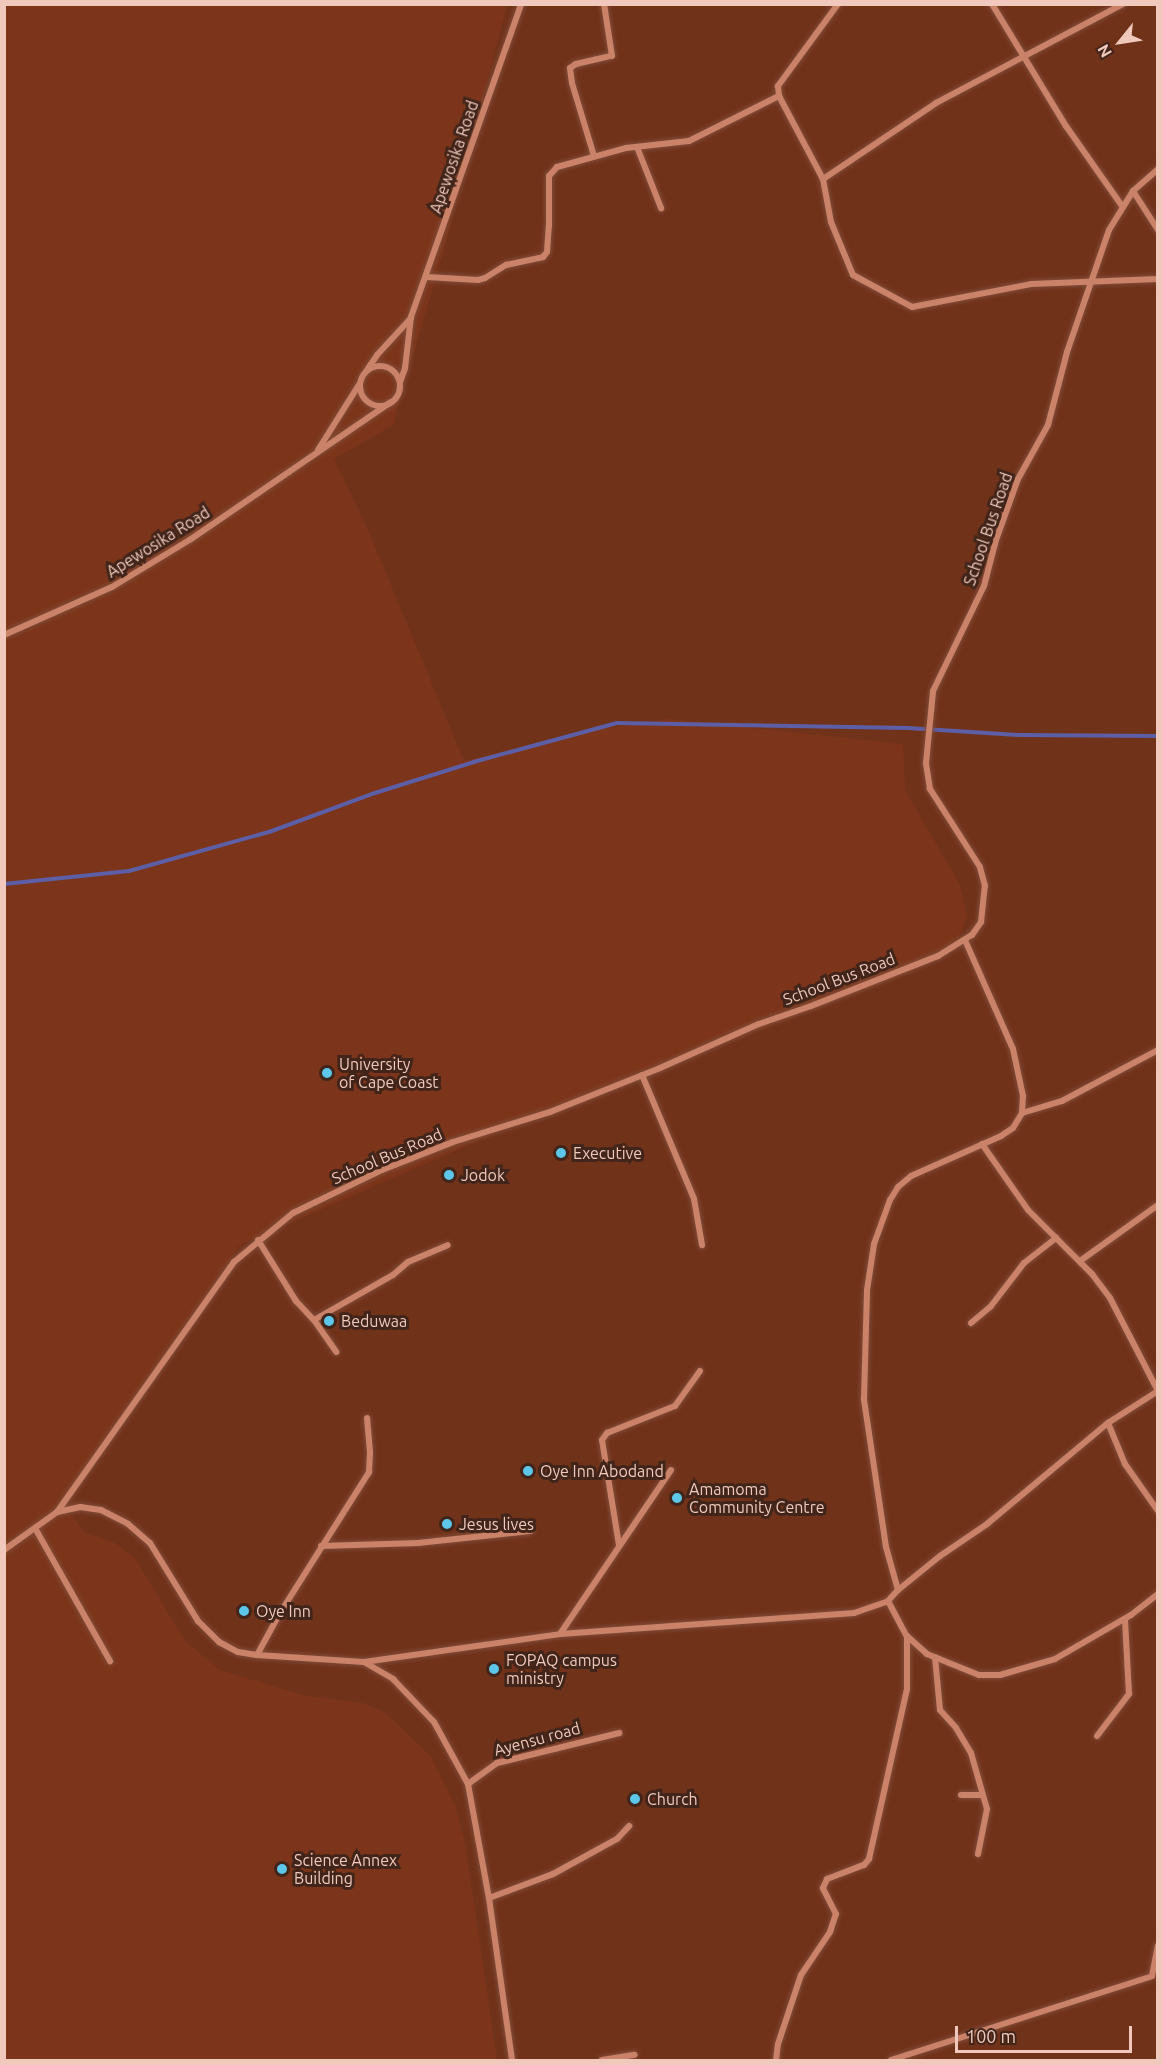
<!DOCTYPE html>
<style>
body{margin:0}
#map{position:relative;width:1162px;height:2065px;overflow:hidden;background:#71321a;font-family:Ubuntu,sans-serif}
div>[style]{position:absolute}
.built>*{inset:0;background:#7c351a}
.stream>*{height:4px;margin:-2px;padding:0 2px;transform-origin:2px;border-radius:2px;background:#5c5ea6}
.roads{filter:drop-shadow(0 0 2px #814c38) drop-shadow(0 0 2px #814c38)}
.minor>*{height:6px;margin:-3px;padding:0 3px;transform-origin:3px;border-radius:3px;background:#ca8369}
.minor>.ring{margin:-3px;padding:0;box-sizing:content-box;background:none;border:6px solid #ca8369;border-radius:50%}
.dots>*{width:16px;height:16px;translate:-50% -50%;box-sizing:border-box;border:3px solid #42251a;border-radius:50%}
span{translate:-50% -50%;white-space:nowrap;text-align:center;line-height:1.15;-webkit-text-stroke:6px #42251a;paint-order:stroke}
.street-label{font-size:16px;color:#f0c9bc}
.poi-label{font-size:16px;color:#f0c9bc}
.left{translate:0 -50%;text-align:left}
.frame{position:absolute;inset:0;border:6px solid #f0c9bc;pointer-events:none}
.north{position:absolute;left:1090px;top:12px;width:60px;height:60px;-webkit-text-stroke:4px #42251a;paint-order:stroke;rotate:240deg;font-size:16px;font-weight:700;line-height:24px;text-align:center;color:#f0c9bc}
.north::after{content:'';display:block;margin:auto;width:21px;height:27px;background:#f0c9bc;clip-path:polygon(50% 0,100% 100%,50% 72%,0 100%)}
.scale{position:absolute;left:955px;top:2026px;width:177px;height:27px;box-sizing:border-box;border:3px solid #f0c9bc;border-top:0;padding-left:8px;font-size:18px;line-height:21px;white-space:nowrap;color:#f0c9bc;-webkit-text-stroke:4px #42251a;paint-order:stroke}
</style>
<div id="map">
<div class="built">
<div style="clip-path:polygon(5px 5px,507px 5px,445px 246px,393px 425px,334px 459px,368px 530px,464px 761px,579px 732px,669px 719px,903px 744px,905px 790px,960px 885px,967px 915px,957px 943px,939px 957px,910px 973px,523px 1121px,240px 1245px,62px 1504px,85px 1533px,115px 1543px,135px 1558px,185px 1641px,220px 1670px,306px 1696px,363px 1703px,386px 1713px,431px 1757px,455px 1805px,465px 1843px,497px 2060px,5px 2060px)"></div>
</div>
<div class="stream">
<div style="left:4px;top:884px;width:126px;rotate:-5.9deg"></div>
<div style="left:129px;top:871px;width:145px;rotate:-15.6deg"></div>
<div style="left:269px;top:832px;width:113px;rotate:-20.2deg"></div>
<div style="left:375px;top:793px;width:107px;rotate:-17.4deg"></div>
<div style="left:477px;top:761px;width:145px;rotate:-15.2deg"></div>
<div style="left:617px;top:723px;width:291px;rotate:1deg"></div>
<div style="left:908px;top:728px;width:111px;rotate:3.6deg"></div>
<div style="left:1019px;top:735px;width:139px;rotate:0.4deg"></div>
</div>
<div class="roads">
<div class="minor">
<div style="left:838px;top:4px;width:102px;rotate:126.2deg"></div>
<div style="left:778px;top:86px;width:10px;rotate:84deg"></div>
<div style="left:779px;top:96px;width:94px;rotate:62.1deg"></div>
<div style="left:823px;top:179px;width:44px;rotate:79.5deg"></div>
<div style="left:831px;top:222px;width:57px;rotate:67.5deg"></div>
<div style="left:853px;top:275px;width:67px;rotate:28.5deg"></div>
<div style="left:912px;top:307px;width:121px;rotate:-10.9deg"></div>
<div style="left:1031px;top:284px;width:127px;rotate:-2.3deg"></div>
<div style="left:992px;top:4px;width:143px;rotate:58.8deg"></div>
<div style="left:1066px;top:126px;width:98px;rotate:55deg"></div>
<div style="left:637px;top:147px;width:66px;rotate:68.5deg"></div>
<div style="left:594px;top:156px;width:76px;rotate:-106.8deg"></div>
<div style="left:572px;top:83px;width:15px;rotate:-98deg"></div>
<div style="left:570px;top:68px;width:7px;rotate:-34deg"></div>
<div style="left:576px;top:64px;width:37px;rotate:-13deg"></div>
<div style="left:612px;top:56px;width:53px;rotate:-98.7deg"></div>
<div style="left:823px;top:179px;width:136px;rotate:-33.9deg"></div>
<div style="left:936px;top:103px;width:212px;rotate:-27.9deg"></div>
<div style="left:1133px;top:191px;width:46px;rotate:57.3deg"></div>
<div style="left:427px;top:277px;width:51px;rotate:3.4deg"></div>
<div style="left:478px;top:280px;width:7px;rotate:-16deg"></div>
<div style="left:485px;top:278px;width:25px;rotate:-32deg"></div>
<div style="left:506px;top:265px;width:38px;rotate:-12deg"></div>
<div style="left:543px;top:257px;width:6px;rotate:-51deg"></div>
<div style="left:547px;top:252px;width:26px;rotate:-86deg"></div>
<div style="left:549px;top:226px;width:50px;rotate:-90deg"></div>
<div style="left:549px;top:176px;width:12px;rotate:-48deg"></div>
<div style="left:557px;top:167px;width:72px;rotate:-15.4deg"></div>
<div style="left:626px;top:148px;width:63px;rotate:-6.3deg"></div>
<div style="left:689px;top:141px;width:101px;rotate:-26.6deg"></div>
<div class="ring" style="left:360px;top:366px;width:34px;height:34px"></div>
<div style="left:367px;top:370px;width:18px;rotate:-56deg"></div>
<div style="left:377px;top:355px;width:50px;rotate:-47.4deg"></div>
<div style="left:400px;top:382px;width:15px;rotate:-70deg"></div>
<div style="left:405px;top:368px;width:51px;rotate:-83.3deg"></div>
<div style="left:411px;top:317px;width:332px;rotate:-70.6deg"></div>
<div style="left:318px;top:450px;width:79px;rotate:-57.9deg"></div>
<div style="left:4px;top:635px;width:118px;rotate:-24deg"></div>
<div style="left:112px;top:587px;width:92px;rotate:-31.3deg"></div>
<div style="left:191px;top:539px;width:242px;rotate:-34.4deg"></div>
<div style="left:642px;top:1075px;width:134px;rotate:67.2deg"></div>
<div style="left:694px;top:1199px;width:47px;rotate:80.1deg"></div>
<div style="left:1022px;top:1113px;width:42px;rotate:-16.7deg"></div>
<div style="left:1062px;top:1101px;width:109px;rotate:-28deg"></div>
<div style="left:982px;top:1144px;width:80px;rotate:55.1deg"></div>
<div style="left:1028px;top:1210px;width:91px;rotate:45deg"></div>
<div style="left:1092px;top:1274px;width:30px;rotate:53deg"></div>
<div style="left:1110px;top:1298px;width:105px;rotate:62.7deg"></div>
<div style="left:1158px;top:1391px;width:59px;rotate:147.4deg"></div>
<div style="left:1108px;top:1423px;width:44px;rotate:67.5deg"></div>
<div style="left:1125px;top:1464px;width:57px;rotate:54.9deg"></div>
<div style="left:258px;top:1240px;width:72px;rotate:58.1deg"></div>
<div style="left:296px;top:1301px;width:26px;rotate:47deg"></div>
<div style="left:314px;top:1320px;width:39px;rotate:55deg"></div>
<div style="left:1080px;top:1261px;width:96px;rotate:-35.7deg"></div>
<div style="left:314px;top:1320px;width:91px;rotate:-29.7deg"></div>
<div style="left:393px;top:1275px;width:20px;rotate:-41deg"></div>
<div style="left:408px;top:1262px;width:43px;rotate:-23deg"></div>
<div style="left:971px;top:1323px;width:26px;rotate:-40deg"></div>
<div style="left:991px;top:1306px;width:54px;rotate:-52.5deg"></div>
<div style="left:1024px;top:1263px;width:41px;rotate:-38deg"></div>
<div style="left:57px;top:1512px;width:306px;rotate:-54.7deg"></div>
<div style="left:234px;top:1262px;width:77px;rotate:-39.7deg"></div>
<div style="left:293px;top:1213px;width:99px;rotate:-25.8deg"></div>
<div style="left:382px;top:1170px;width:76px;rotate:-21.5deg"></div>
<div style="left:453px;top:1142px;width:102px;rotate:-17.2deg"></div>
<div style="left:550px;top:1112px;width:118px;rotate:-21.8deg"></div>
<div style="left:660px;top:1068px;width:108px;rotate:-24deg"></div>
<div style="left:759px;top:1024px;width:55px;rotate:-19.1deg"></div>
<div style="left:811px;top:1006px;width:136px;rotate:-21.5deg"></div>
<div style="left:938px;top:956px;width:40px;rotate:-32deg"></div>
<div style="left:972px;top:935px;width:16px;rotate:-55deg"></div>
<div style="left:981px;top:922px;width:36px;rotate:-84deg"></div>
<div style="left:985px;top:886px;width:20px;rotate:-105deg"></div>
<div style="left:980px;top:867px;width:93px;rotate:-122.7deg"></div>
<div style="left:930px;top:789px;width:26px;rotate:-99deg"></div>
<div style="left:926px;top:763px;width:72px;rotate:-84.4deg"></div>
<div style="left:933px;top:691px;width:117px;rotate:-64.1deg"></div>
<div style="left:984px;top:586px;width:48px;rotate:-75.4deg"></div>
<div style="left:996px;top:540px;width:65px;rotate:-70.2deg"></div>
<div style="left:1018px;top:479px;width:62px;rotate:-60.9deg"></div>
<div style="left:1048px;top:425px;width:75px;rotate:-75.4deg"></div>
<div style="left:1067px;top:352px;width:129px;rotate:-71deg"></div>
<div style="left:1109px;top:230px;width:46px;rotate:-58.4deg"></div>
<div style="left:1133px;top:191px;width:33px;rotate:-41deg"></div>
<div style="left:35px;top:1528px;width:153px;rotate:60.6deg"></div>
<div style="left:619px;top:1545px;width:106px;rotate:-99.2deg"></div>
<div style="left:602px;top:1440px;width:9px;rotate:-54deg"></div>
<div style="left:607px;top:1433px;width:73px;rotate:-21.7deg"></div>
<div style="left:675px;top:1406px;width:43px;rotate:-54.5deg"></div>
<div style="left:321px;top:1546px;width:97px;rotate:-1.8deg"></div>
<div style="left:418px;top:1543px;width:113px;rotate:-6.1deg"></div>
<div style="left:4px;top:1550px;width:65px;rotate:-35.6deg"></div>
<div style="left:57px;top:1512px;width:24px;rotate:-12deg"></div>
<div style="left:80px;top:1507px;width:21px;rotate:8deg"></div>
<div style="left:101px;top:1510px;width:30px;rotate:27deg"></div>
<div style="left:128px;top:1524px;width:29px;rotate:41deg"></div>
<div style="left:150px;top:1543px;width:92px;rotate:58.4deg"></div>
<div style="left:198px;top:1621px;width:30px;rotate:45deg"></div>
<div style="left:219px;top:1642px;width:21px;rotate:28deg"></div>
<div style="left:238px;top:1652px;width:19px;rotate:9deg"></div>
<div style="left:257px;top:1655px;width:107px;rotate:3.7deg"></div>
<div style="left:364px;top:1662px;width:34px;rotate:30deg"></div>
<div style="left:393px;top:1679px;width:59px;rotate:46.4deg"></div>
<div style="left:434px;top:1722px;width:71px;rotate:61.3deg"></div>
<div style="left:468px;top:1784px;width:116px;rotate:79.6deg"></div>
<div style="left:489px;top:1898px;width:164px;rotate:81.9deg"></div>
<div style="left:898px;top:1590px;width:54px;rotate:-39deg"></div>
<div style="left:940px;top:1556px;width:57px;rotate:-34.2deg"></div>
<div style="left:987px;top:1524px;width:158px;rotate:-39.9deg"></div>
<div style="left:888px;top:1601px;width:40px;rotate:62deg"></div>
<div style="left:907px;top:1636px;width:27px;rotate:42deg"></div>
<div style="left:927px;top:1654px;width:56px;rotate:22deg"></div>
<div style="left:979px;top:1675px;width:21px"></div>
<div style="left:1000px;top:1675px;width:57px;rotate:-16.2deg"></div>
<div style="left:1055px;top:1659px;width:88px;rotate:-30.1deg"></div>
<div style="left:1131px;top:1615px;width:34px;rotate:-38deg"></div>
<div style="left:560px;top:1634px;width:198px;rotate:-55.9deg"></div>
<div style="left:257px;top:1655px;width:48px;rotate:-61.3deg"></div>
<div style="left:280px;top:1613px;width:167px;rotate:-57.7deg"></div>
<div style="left:369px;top:1472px;width:20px;rotate:-87deg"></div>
<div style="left:370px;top:1452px;width:34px;rotate:-95deg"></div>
<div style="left:935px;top:1657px;width:53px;rotate:84.6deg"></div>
<div style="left:940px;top:1710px;width:24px;rotate:48deg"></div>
<div style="left:956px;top:1728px;width:29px;rotate:59deg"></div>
<div style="left:971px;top:1753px;width:58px;rotate:74.1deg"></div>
<div style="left:987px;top:1809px;width:46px;rotate:101.3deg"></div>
<div style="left:364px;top:1662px;width:198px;rotate:-8.1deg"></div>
<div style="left:560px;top:1634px;width:295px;rotate:-4.1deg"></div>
<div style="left:854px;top:1613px;width:36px;rotate:-19deg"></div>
<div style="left:888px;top:1601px;width:15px;rotate:-48deg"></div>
<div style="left:898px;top:1590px;width:45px;rotate:-105.6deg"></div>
<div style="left:886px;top:1547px;width:150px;rotate:-98.5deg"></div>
<div style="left:864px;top:1399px;width:109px;rotate:-88.4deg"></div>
<div style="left:867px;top:1290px;width:47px;rotate:-81.3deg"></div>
<div style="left:874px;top:1244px;width:47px;rotate:-70deg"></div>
<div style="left:890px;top:1200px;width:15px;rotate:-58deg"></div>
<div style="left:898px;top:1187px;width:17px;rotate:-40deg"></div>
<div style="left:911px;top:1176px;width:98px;rotate:-24deg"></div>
<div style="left:1001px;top:1136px;width:14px;rotate:-34deg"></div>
<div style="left:1013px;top:1128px;width:17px;rotate:-59deg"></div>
<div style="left:1022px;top:1113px;width:17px;rotate:-87deg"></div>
<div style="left:1023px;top:1096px;width:48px;rotate:-102deg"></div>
<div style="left:1013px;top:1049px;width:119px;rotate:-113.8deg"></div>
<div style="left:1097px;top:1736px;width:53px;rotate:-52.7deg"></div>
<div style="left:1129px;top:1694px;width:75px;rotate:-93.1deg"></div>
<div style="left:468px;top:1784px;width:36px;rotate:-36deg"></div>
<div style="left:497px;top:1763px;width:126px;rotate:-13.8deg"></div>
<div style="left:961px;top:1795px;width:21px"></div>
<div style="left:489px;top:1898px;width:68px;rotate:-20.6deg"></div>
<div style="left:553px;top:1874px;width:73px;rotate:-28.7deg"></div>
<div style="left:617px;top:1839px;width:18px;rotate:-47deg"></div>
<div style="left:602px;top:2060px;width:33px;rotate:-9deg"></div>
<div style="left:776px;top:2060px;width:16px;rotate:-83deg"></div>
<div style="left:778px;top:2044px;width:73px;rotate:-71.6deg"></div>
<div style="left:801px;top:1975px;width:52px;rotate:-56deg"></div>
<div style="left:830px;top:1932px;width:19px;rotate:-72deg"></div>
<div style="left:836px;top:1914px;width:29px;rotate:-117deg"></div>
<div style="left:823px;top:1888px;width:10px;rotate:-66deg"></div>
<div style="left:827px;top:1879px;width:40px;rotate:-21deg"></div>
<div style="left:864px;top:1865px;width:8px;rotate:-50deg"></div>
<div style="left:869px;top:1859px;width:174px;rotate:-77.4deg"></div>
<div style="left:907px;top:1689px;width:53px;rotate:-90deg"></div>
<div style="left:891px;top:2060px;width:274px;rotate:-17.8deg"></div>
<div style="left:1152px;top:1976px;width:31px;rotate:-79deg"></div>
</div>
</div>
<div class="dots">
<div style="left:327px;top:1073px;background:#5cc7e8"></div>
<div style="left:561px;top:1153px;background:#5cc7e8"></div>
<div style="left:449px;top:1175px;background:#5cc7e8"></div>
<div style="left:329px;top:1321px;background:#5cc7e8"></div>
<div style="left:528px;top:1471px;background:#5cc7e8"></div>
<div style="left:677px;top:1498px;background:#5cc7e8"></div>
<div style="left:447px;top:1524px;background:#5cc7e8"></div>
<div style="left:244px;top:1611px;background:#5cc7e8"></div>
<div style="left:494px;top:1669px;background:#5cc7e8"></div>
<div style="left:635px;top:1799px;background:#5cc7e8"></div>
<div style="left:282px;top:1869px;background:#5cc7e8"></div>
</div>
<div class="street-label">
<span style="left:454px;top:157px;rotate:-71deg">Apewosika Road</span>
<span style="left:988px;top:529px;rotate:-71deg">School Bus Road</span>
<span style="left:158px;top:542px;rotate:-32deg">Apewosika Road</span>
<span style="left:839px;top:979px;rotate:-21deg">School Bus Road</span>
<span style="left:387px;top:1156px;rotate:-23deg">School Bus Road</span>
<span style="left:537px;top:1739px;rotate:-15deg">Ayensu road</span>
</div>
<div class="poi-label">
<span class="left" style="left:339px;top:1073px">University<br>of Cape Coast</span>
<span class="left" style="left:573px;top:1153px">Executive</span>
<span class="left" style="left:461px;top:1175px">Jodok</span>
<span class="left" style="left:341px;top:1321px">Beduwaa</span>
<span class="left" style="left:540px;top:1471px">Oye Inn Abodand</span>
<span class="left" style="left:689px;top:1498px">Amamoma<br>Community Centre</span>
<span class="left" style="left:459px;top:1524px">Jesus lives</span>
<span class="left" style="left:256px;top:1611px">Oye Inn</span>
<span class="left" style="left:506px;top:1669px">FOPAQ campus<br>ministry</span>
<span class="left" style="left:647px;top:1799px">Church</span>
<span class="left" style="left:294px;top:1869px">Science Annex<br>Building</span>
</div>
<div class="frame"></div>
<div class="north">N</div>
<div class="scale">100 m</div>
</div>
